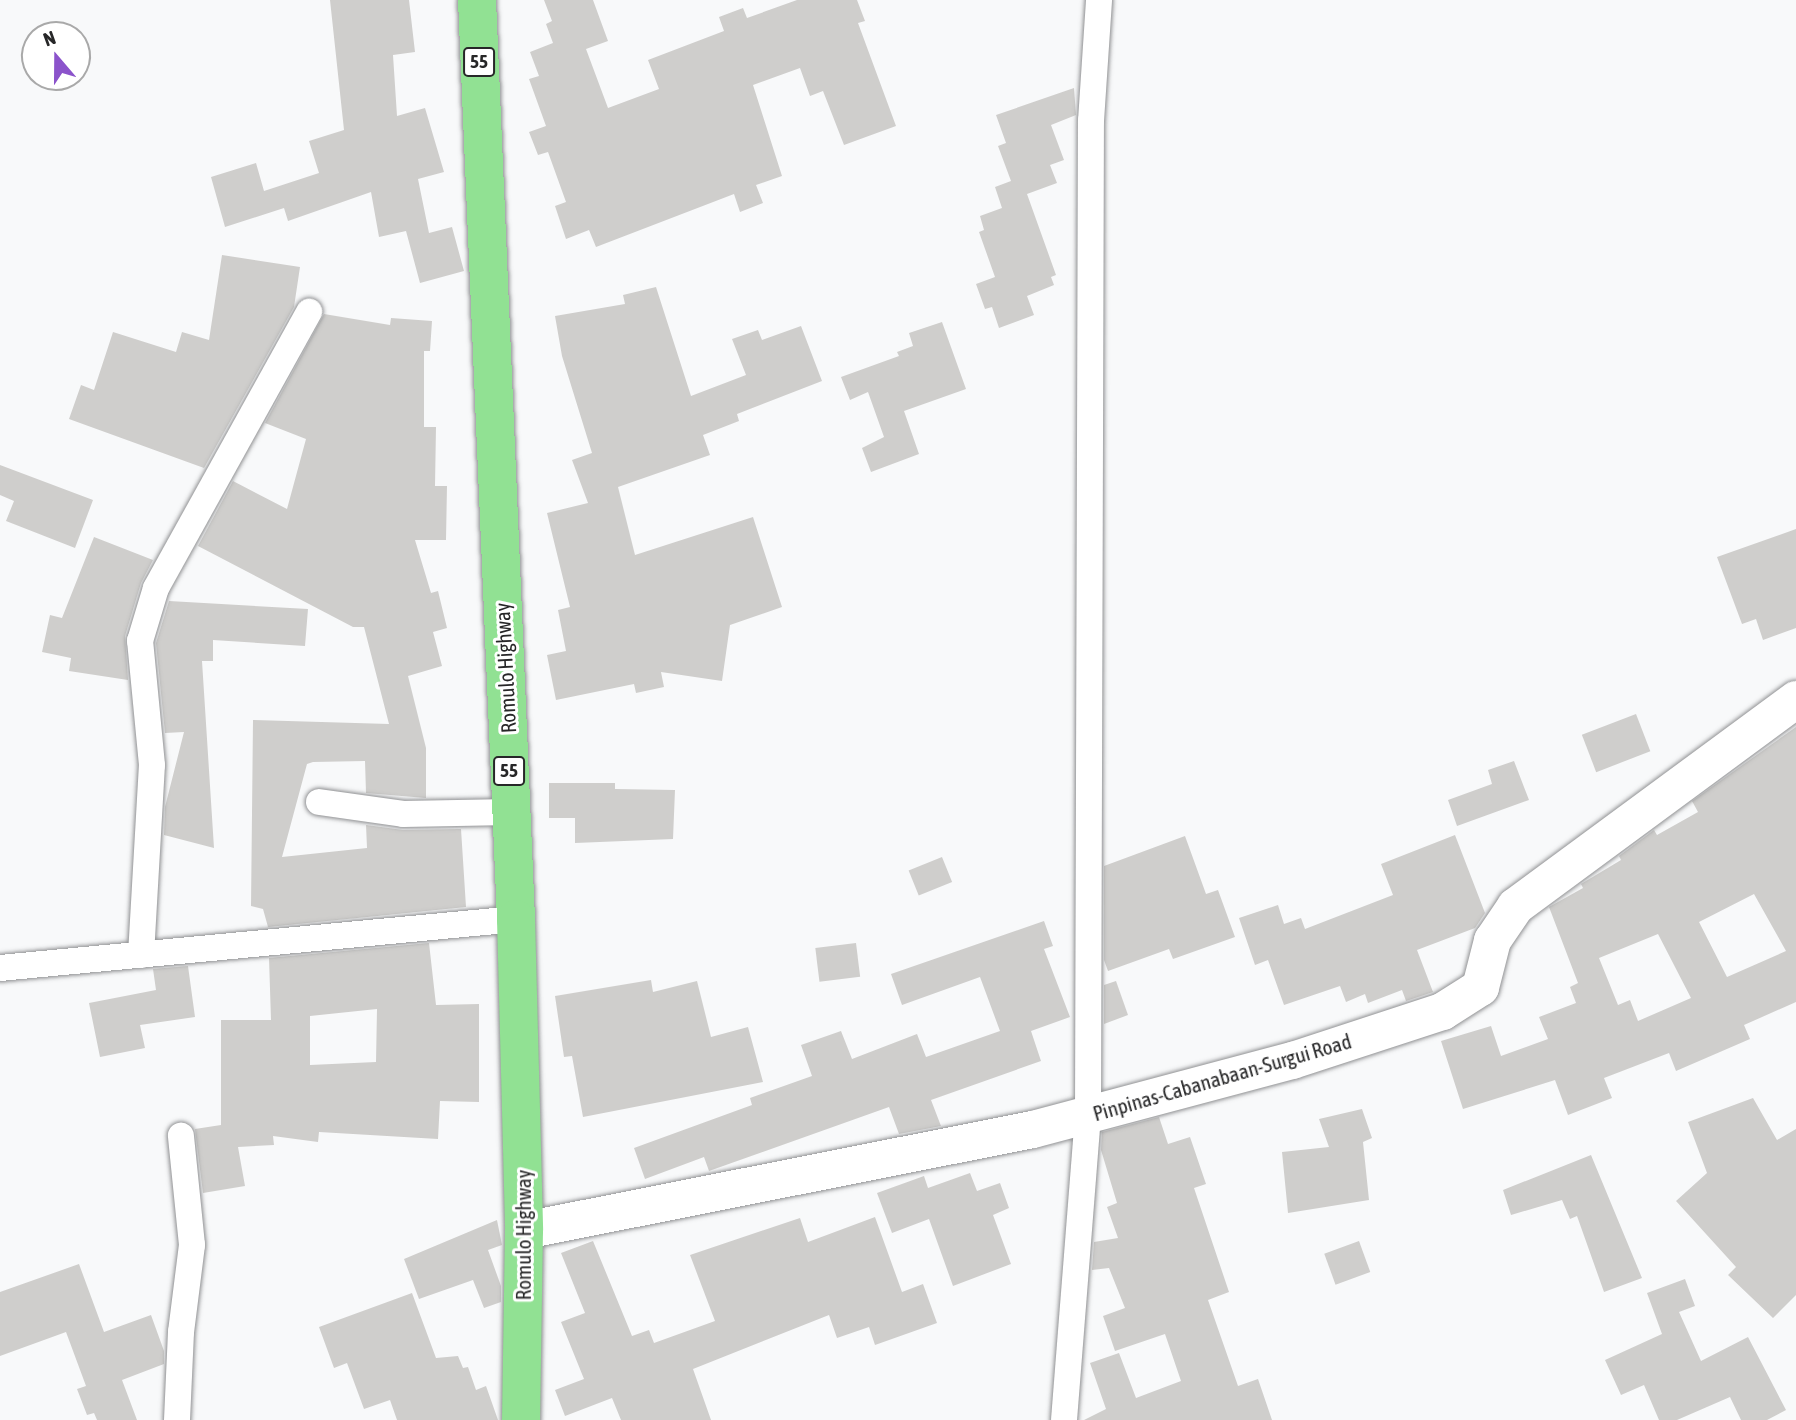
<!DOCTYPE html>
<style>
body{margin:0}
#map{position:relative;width:1796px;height:1420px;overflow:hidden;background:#f8f9fa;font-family:"Asap Condensed",sans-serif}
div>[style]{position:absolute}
.building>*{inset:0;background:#cfcecc;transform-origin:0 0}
.roads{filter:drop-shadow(0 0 2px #909193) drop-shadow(0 0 2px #909193)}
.street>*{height:26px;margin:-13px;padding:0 13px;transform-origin:13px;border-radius:13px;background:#fff}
.secondary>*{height:37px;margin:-18.5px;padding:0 18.5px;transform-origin:18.5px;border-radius:18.5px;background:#fff}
.highway>*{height:38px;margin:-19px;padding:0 19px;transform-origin:19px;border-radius:19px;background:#91e193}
span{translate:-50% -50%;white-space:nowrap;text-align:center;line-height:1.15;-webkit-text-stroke:6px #fff;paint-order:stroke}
.shield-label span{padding:2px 5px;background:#fff;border:2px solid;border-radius:5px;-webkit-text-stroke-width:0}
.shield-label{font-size:19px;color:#272728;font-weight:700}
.street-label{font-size:21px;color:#272728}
.north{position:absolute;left:21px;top:21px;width:70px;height:70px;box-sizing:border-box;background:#fff;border:2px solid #a9a9a9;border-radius:50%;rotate:340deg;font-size:19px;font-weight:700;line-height:28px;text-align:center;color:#272728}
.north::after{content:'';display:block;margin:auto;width:24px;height:32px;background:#8b53cb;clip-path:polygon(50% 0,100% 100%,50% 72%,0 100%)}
</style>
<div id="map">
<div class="building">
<div style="clip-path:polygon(330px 0,409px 0,415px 52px,393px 55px,397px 116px,425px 108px,444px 172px,418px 179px,429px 233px,452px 227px,464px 271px,420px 283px,406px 231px,379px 237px,371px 192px,288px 221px,284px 208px,225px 227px,211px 177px,256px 163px,264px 191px,319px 173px,309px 141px,344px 130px)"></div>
<div style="clip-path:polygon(544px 0,593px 0,608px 41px,586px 49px,608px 108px,659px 89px,648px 60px,724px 31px,719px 17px,743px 8px,747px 18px,797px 0,857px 0,865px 21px,858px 23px,896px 126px,844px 145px,823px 91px,810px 96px,800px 68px,753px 85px,782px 176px,756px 185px,763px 203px,740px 212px,734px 194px,596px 247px,589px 230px,566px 239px,555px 206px,566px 202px,548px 152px,538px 155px,529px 132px,546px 126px,529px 79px,539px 76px,530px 52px,553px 43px,546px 24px,552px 21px)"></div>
<div style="clip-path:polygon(1074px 88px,1076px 115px,1051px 125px,1064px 160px,1050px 165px,1057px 183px,1027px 194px,1056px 275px,1051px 277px,1054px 285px,1027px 296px,1034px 315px,999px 328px,992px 307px,985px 309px,976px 284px,995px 277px,979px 232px,984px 230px,980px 216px,1002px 208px,995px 187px,1011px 181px,998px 146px,1006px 143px,996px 115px)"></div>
<div style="clip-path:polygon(222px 255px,300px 267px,294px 307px,204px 468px,69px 419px,81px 385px,94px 390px,113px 332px,176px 352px,182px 332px,209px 340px)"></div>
<div style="clip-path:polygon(656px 287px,691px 396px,746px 375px,732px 339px,758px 330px,762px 340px,801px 326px,822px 381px,737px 414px,739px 421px,703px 435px,710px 455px,618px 487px,635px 555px,753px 517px,782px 607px,730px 625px,722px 681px,661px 672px,664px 687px,636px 693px,634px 684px,556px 700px,547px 655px,566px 651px,558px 610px,570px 607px,547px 513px,588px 503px,572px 460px,592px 453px,562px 356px,555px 316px,625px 304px,623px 295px)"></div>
<div style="clip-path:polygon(324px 314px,390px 325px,391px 318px,432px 321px,430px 351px,424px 351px,424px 427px,436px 427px,435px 486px,447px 486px,446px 540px,415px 540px,431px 593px,438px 591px,447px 628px,433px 632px,442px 666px,408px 676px,426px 748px,426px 798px,366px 793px,365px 761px,313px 762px,307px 764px,282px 857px,367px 848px,366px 825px,403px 830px,461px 829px,466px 907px,268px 927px,263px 909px,251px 906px,253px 720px,389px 724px,364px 627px,353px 627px,198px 546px,233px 481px,287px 509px,306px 439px,265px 423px)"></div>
<div style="clip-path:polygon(942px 322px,966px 389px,904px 411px,919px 454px,871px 472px,862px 448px,884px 437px,868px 392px,850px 400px,841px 377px,899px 356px,897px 352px,913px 346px,909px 333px)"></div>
<div style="clip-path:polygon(0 465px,93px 500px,75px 548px,6px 521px,14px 501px,0 495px)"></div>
<div style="clip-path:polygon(1796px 529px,1796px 628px,1763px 640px,1756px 619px,1742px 624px,1717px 557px)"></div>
<div style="clip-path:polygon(94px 537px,153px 560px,141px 583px,125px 636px,128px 680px,69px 671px,71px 658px,42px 652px,50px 615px,62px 618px)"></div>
<div style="clip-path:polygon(169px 601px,308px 609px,305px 646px,213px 640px,213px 661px,202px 661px,214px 848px,164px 835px,165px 807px,184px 732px,165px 733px,156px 643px)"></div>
<div style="left:1636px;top:714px;width:40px;height:58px;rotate:69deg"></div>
<div style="clip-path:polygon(evenodd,1796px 727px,1796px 1002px,1744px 1025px,1750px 1039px,1676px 1071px,1669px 1053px,1604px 1078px,1612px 1098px,1568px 1115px,1555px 1080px,1463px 1109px,1441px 1041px,1491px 1026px,1501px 1056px,1548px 1039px,1539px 1017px,1576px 1003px,1570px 987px,1578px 983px,1549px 907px,1583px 888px,1581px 884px,1621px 860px,1619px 856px,1654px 830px,1657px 835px,1698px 812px,1692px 801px,1796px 727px,1754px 894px,1786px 951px,1727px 977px,1699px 922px,1754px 894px,1796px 727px,1658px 934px,1691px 998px,1638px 1021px,1630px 1000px,1618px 1005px,1599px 958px,1658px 934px)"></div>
<div style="clip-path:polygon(1514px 761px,1529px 800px,1457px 826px,1448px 800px,1492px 784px,1488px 770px)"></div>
<div style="clip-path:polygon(549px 783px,615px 783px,615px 789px,675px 790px,673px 839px,575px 843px,575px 818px,549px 818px)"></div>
<div style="clip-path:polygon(1455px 835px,1485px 913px,1475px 928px,1417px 950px,1433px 992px,1406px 1001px,1402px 990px,1368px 1003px,1365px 994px,1346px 1002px,1340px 986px,1284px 1005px,1268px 960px,1255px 965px,1239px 918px,1278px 905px,1284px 924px,1301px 918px,1305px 929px,1393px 895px,1381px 864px)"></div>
<div style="clip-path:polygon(1185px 836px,1206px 894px,1218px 890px,1235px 937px,1173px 959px,1169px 949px,1108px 971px,1104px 960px,1104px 866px)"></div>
<div style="left:942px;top:857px;width:27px;height:36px;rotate:68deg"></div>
<div style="clip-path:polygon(1044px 921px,1053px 946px,1044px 949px,1070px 1017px,1031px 1031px,1041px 1061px,931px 1100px,941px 1126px,899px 1134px,889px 1107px,709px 1171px,704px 1157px,645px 1179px,634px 1148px,752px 1105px,750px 1098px,812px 1076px,801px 1045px,841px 1031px,852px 1059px,917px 1034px,926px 1057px,1000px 1031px,980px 977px,902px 1005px,891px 974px)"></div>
<div style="clip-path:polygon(evenodd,429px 943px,436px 1005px,479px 1004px,479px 1102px,440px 1101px,438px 1139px,319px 1132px,318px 1142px,273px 1136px,274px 1145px,238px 1147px,245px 1186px,203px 1193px,195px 1129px,221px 1125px,221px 1020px,271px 1020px,269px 958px,429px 943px,377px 1009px,376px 1062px,310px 1065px,310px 1016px,377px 1009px)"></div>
<div style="left:856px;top:943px;width:34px;height:41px;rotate:83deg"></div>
<div style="clip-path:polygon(188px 966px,195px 1017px,140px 1025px,145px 1048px,100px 1057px,89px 1003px,156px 990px,153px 969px)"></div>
<div style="clip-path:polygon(651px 980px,653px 992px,697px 981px,711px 1037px,748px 1027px,763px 1082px,583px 1117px,572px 1056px,564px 1057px,555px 996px)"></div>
<div style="clip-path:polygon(1116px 981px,1128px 1015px,1104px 1024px,1104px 985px)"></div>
<div style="clip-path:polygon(1753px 1098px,1777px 1140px,1796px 1129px,1796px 1295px,1773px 1318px,1728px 1275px,1736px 1267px,1676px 1201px,1707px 1173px,1688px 1122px)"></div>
<div style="clip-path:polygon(1362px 1109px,1372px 1138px,1363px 1142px,1369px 1200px,1288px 1213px,1282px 1152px,1329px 1147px,1319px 1119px)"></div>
<div style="clip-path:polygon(1159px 1117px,1168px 1144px,1190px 1137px,1206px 1184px,1194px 1188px,1229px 1292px,1208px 1300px,1238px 1386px,1258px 1379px,1272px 1420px,1084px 1420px,1106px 1409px,1090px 1363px,1119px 1353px,1136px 1398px,1181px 1381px,1165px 1334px,1115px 1351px,1103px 1316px,1125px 1308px,1109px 1268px,1092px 1270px,1094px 1242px,1118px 1238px,1107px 1207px,1117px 1203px,1101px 1150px,1102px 1132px)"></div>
<div style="clip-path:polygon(1591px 1155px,1642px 1278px,1604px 1292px,1577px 1216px,1570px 1219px,1562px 1200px,1511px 1215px,1503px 1190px)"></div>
<div style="clip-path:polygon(970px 1173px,977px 1191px,1000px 1183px,1009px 1208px,993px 1215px,1011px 1264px,953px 1286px,929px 1219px,892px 1233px,877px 1193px,924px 1176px,928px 1188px)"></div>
<div style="clip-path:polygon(875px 1217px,902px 1292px,923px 1284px,937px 1323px,875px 1345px,869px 1327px,837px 1338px,829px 1315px,693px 1369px,711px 1420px,621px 1420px,612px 1398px,565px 1416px,555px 1390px,584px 1379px,561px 1322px,585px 1313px,561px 1253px,593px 1241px,632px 1336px,649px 1330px,654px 1343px,715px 1321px,690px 1255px,800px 1218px,808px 1242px)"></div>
<div style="clip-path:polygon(497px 1220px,502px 1245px,488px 1250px,501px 1286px,501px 1302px,484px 1308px,473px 1280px,419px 1299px,404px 1259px)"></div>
<div style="left:1359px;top:1241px;width:33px;height:37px;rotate:70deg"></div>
<div style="clip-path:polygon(79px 1264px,104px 1332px,151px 1315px,164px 1351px,164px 1364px,122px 1380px,137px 1420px,97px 1420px,94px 1413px,87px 1415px,77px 1389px,86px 1386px,66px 1332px,0 1356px,0 1292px)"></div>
<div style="clip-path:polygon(1685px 1279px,1695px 1306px,1679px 1312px,1701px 1361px,1748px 1337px,1786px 1410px,1767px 1420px,1741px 1420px,1730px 1397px,1677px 1420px,1659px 1420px,1644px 1385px,1621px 1395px,1605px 1360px,1662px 1334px,1647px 1293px)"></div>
<div style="clip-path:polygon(412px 1293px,436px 1358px,458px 1356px,463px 1368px,468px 1367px,476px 1390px,486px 1386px,498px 1420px,397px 1420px,390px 1400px,364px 1409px,347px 1363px,334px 1368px,319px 1327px)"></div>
</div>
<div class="roads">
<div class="street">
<div style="left:319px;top:802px;width:85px;rotate:8.1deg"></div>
<div style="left:403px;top:814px;width:108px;rotate:-1.1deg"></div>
<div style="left:141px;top:955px;width:190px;rotate:-86.7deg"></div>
<div style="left:152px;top:765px;width:125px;rotate:-95.5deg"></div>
<div style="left:140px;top:641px;width:55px;rotate:-73.2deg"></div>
<div style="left:156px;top:588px;width:316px;rotate:-61deg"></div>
<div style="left:0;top:968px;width:518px;rotate:-5.42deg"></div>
<div style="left:177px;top:1420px;width:88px;rotate:-87.4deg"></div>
<div style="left:181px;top:1332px;width:88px;rotate:-82.8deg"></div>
<div style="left:192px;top:1245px;width:110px;rotate:-95.8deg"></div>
<div style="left:1064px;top:1420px;width:306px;rotate:-85.5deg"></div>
<div style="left:1088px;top:1115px;width:994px;rotate:-89.83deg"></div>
<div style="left:1091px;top:121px;width:121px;rotate:-86.2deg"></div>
</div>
<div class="secondary">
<div style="left:524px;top:1230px;width:518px;rotate:-11.24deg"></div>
<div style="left:1032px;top:1129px;width:269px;rotate:-14.9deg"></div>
<div style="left:1292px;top:1060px;width:158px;rotate:-18.1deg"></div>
<div style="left:1442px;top:1011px;width:45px;rotate:-32.3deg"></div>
<div style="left:1480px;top:987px;width:49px;rotate:-75.7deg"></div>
<div style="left:1492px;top:940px;width:41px;rotate:-55.9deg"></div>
<div style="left:1515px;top:906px;width:349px;rotate:-36.4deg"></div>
</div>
<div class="highway">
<div style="left:477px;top:0;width:920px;rotate:87.57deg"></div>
<div style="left:516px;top:919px;width:311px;rotate:88.5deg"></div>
<div style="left:524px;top:1230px;width:190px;rotate:90.9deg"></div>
</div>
</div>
<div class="shield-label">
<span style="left:479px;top:62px">55</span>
<span style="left:509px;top:771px">55</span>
</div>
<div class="street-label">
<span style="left:505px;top:668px;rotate:-93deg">Romulo Highway</span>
<span style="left:1222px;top:1077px;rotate:-16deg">Pinpinas-Cabanabaan-Surgui Road</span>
<span style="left:523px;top:1235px;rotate:-90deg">Romulo Highway</span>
</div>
<div class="north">N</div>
</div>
